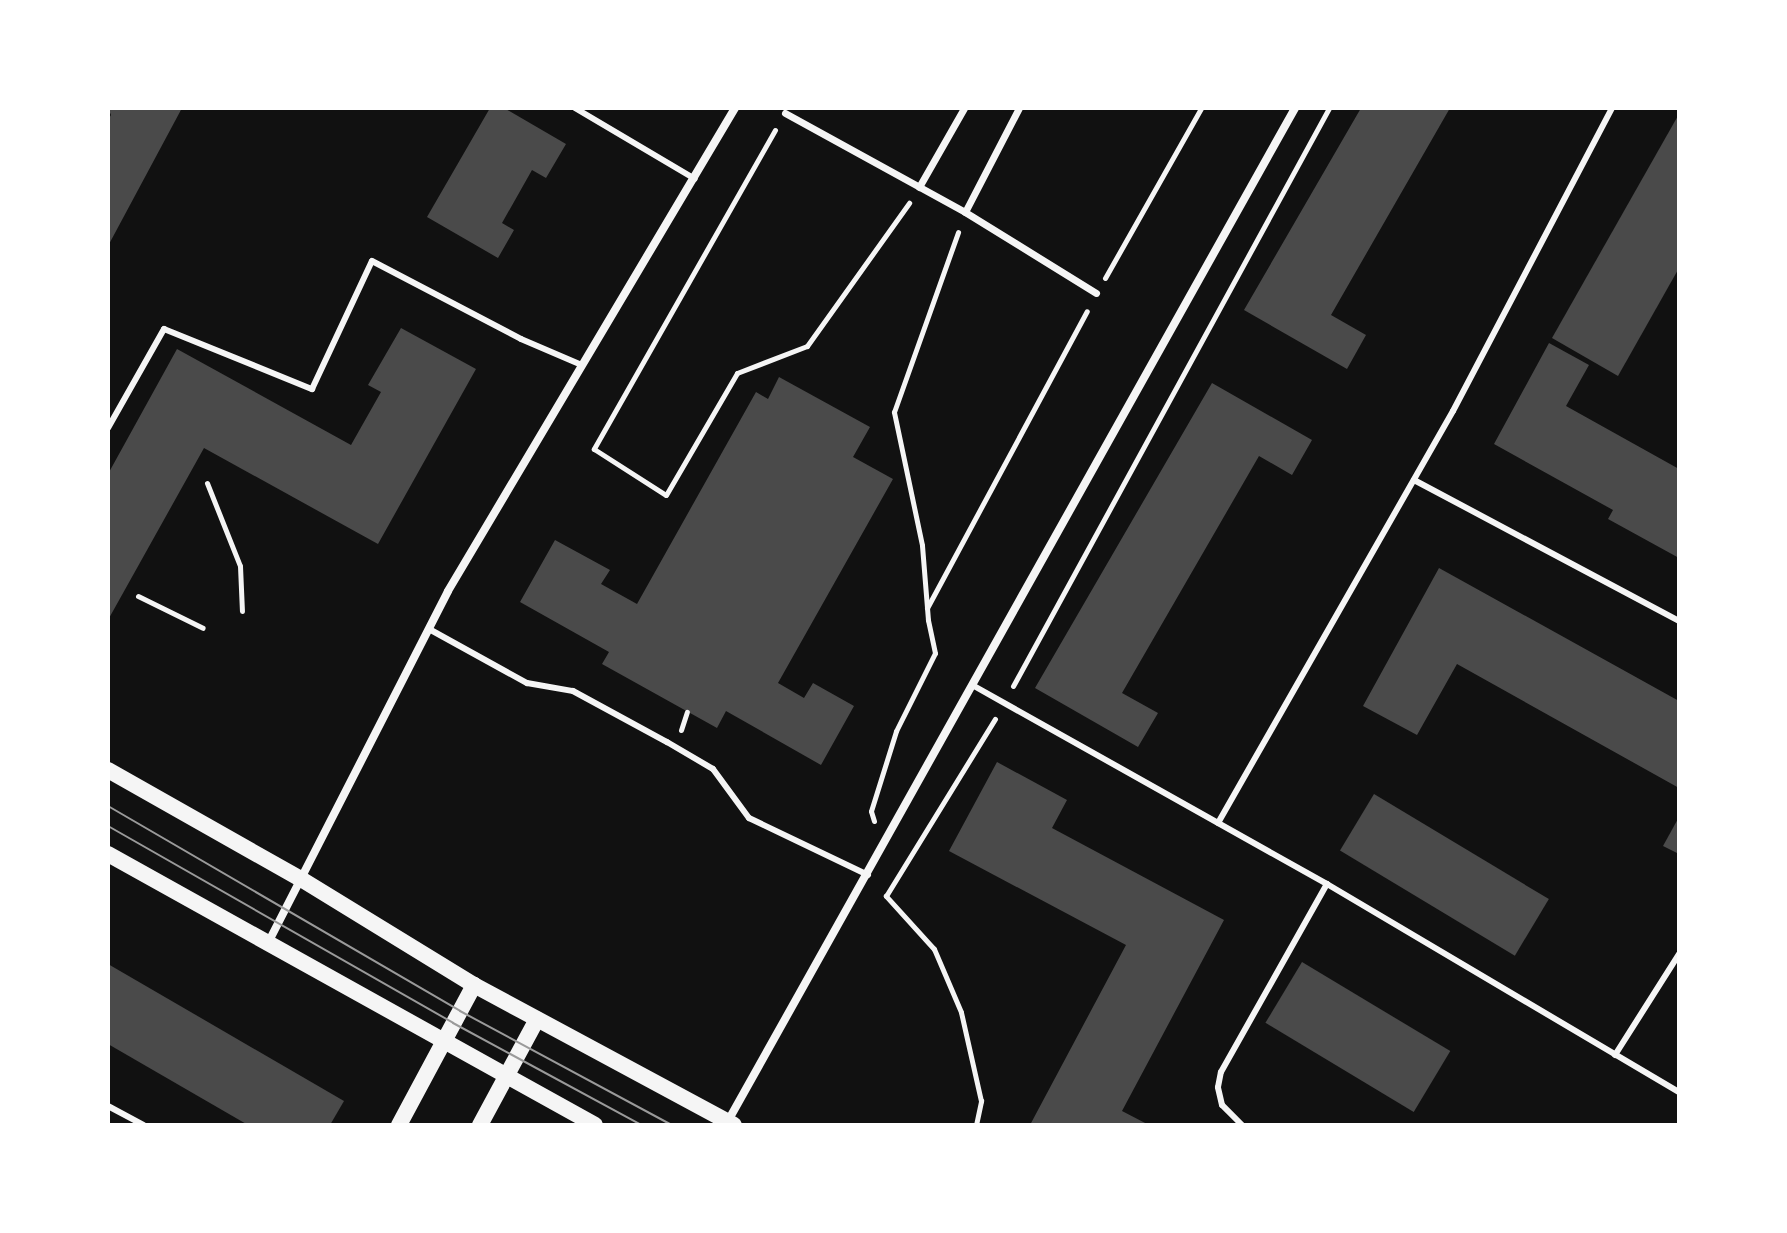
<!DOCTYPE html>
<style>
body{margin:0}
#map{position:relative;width:1787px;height:1233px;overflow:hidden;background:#111;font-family:"Roboto Condensed",sans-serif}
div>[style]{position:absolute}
.building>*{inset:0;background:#4a4a4a;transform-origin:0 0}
.path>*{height:5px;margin:-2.5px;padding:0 2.5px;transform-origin:2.5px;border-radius:2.5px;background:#f5f5f5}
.service>*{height:6px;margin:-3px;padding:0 3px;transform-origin:3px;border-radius:3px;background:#f5f5f5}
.pedestrian>*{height:7px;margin:-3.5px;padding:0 3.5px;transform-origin:3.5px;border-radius:3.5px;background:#f5f5f5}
.minor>*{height:8px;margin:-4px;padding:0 4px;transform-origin:4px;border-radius:4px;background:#f5f5f5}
.secondary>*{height:16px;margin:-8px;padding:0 8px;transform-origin:8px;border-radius:8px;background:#f5f5f5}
.tram>*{height:2px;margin:-1px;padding:0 1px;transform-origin:1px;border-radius:1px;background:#9a9a9a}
span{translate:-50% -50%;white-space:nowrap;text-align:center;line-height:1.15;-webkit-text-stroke:6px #fff;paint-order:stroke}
.frame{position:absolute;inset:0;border:110px solid #fff;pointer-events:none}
</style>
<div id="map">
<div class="building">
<div style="clip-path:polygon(108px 108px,182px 108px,108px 246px,108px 120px,111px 115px)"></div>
<div style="clip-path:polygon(490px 108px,504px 108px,566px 144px,546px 178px,532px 170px,502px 223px,514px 230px,498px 258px,427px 217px)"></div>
<div style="clip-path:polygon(1361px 108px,1450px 108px,1331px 315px,1366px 335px,1347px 369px,1244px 310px)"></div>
<div style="clip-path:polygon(1679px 114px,1679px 268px,1618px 376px,1552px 338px)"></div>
<div style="clip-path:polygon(401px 328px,476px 369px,378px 544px,204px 448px,108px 620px,108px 474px,177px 349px,351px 445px,381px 392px,368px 385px)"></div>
<div style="clip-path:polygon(1549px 343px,1589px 365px,1566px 406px,1679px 469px,1679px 558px,1608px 519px,1613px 510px,1494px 444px)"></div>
<div style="clip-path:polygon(779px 377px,870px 427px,853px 457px,893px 479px,778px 683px,804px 698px,813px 683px,854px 706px,821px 765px,726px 711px,717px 728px,602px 664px,609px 652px,520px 602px,555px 540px,610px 570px,601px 584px,637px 604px,756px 392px,768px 399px)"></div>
<div style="clip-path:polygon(1212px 383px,1312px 440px,1292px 475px,1259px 456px,1122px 693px,1158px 713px,1138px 747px,1035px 688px)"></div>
<div style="clip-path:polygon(1439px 568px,1679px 701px,1679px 788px,1457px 664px,1417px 735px,1363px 706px)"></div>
<div style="clip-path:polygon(997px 762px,1067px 800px,1052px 828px,1224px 920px,1122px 1111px,1149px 1125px,1030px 1125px,1126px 945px,949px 851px)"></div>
<div style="left:1374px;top:794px;width:204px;height:66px;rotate:31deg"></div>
<div style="clip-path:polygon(1679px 817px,1679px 854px,1663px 846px)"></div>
<div style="left:1302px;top:962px;width:173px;height:71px;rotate:31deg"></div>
<div style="clip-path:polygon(108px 964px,344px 1101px,330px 1125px,248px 1125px,108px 1044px)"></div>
</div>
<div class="path">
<div style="left:775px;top:130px;width:367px;rotate:119.6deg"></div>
<div style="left:594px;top:449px;width:85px;rotate:32.6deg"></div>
<div style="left:666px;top:495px;width:141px;rotate:-59.8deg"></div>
<div style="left:737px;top:373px;width:75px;rotate:-21.1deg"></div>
<div style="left:807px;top:346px;width:176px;rotate:-54.5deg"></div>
<div style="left:1105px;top:278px;width:195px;rotate:-60.5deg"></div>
<div style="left:207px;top:483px;width:89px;rotate:68.3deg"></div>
<div style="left:240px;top:566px;width:45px;rotate:87.5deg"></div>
<div style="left:138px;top:596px;width:72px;rotate:26.2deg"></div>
<div style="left:927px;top:608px;width:337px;rotate:-61.7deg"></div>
<div style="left:1013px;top:686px;width:659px;rotate:-61.33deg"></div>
<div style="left:681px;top:730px;width:19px;rotate:-72deg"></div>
<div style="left:874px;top:821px;width:10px;rotate:-107deg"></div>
<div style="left:871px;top:811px;width:84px;rotate:-72.6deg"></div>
<div style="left:896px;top:731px;width:87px;rotate:-63.4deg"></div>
<div style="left:935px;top:653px;width:34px;rotate:-102deg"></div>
<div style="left:928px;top:620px;width:75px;rotate:-94.6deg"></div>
<div style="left:922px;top:545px;width:136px;rotate:-101.9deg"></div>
<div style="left:894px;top:412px;width:191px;rotate:-70.4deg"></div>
<div style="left:976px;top:1125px;width:25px;rotate:-78deg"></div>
<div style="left:981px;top:1101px;width:91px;rotate:-102.7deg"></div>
<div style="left:961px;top:1012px;width:69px;rotate:-113.2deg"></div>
<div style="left:934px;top:949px;width:72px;rotate:-132.2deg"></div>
<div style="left:886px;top:896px;width:208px;rotate:-58.4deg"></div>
</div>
<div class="service">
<div style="left:575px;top:108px;width:139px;rotate:30.6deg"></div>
<div style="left:108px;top:428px;width:114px;rotate:-60.5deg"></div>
<div style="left:164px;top:329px;width:160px;rotate:22.1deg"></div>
<div style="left:312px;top:389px;width:141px;rotate:-64.9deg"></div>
<div style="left:372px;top:261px;width:168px;rotate:27.6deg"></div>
<div style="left:521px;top:339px;width:66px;rotate:23.1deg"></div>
<div style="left:1414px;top:480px;width:300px;rotate:28deg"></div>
<div style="left:429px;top:629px;width:112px;rotate:28.9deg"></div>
<div style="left:527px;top:683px;width:47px;rotate:9.9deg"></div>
<div style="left:573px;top:691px;width:107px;rotate:28.5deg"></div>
<div style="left:667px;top:742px;width:53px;rotate:30.4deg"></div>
<div style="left:713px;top:769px;width:61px;rotate:53.7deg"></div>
<div style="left:749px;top:818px;width:132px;rotate:25.6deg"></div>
<div style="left:974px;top:686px;width:405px;rotate:29.3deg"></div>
<div style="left:1327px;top:884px;width:409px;rotate:30.6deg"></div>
<div style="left:1218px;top:823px;width:474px;rotate:-60.3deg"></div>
<div style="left:1453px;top:411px;width:342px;rotate:-62.3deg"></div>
<div style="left:1615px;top:1055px;width:120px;rotate:-57.6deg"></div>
<div style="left:108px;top:1106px;width:40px;rotate:28deg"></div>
<div style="left:1242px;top:1125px;width:28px;rotate:-135deg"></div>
<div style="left:1222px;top:1105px;width:18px;rotate:-103deg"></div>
<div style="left:1218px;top:1087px;width:15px;rotate:-79deg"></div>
<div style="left:1221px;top:1072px;width:216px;rotate:-60.6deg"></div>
</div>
<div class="pedestrian">
<div style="left:785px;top:113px;width:205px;rotate:28.8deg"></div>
<div style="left:965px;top:212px;width:154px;rotate:31.7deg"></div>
<div style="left:919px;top:187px;width:91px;rotate:-60.3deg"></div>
<div style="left:965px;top:212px;width:117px;rotate:-62.6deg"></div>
</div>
<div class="minor">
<div style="left:268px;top:943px;width:395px;rotate:-62.9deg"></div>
<div style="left:448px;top:591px;width:562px;rotate:-59.28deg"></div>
<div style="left:728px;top:1121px;width:1161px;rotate:-60.76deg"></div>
</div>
<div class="secondary">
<div style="left:108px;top:770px;width:222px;rotate:29.5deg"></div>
<div style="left:301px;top:879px;width:203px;rotate:31.5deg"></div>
<div style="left:474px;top:985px;width:295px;rotate:28.3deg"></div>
<div style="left:108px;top:854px;width:557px;rotate:29.09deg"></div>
<div style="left:399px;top:1125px;width:159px;rotate:-61.8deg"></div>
<div style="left:480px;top:1125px;width:120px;rotate:-61.7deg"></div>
</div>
<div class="tram">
<div style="left:108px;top:806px;width:407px;rotate:30.2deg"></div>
<div style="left:460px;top:1011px;width:241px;rotate:28.3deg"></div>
<div style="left:108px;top:826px;width:397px;rotate:29.7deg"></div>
<div style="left:453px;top:1023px;width:215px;rotate:28.4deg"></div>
</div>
<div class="frame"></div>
</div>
